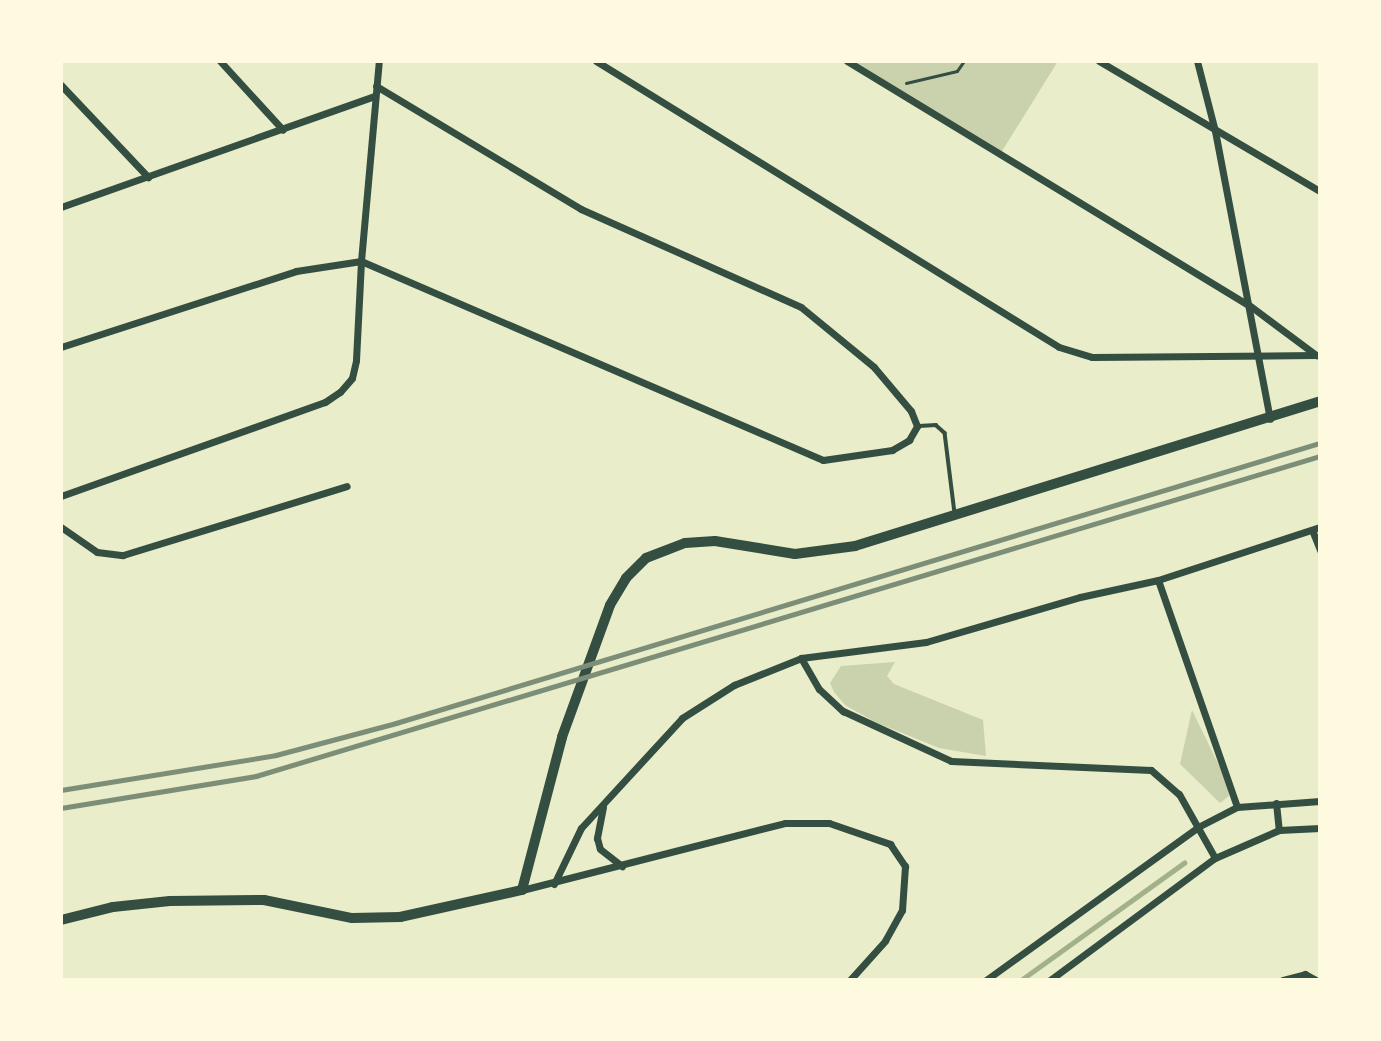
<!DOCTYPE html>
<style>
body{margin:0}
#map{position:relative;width:1381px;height:1041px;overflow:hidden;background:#e9edc9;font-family:Lora,serif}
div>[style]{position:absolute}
.green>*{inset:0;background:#cad2ad}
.stream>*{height:4.5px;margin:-2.25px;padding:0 2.25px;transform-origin:2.25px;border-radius:2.25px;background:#a3b18a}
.path>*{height:2.5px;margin:-1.25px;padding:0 1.25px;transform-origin:1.25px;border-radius:1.25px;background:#344e41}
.service>*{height:3.5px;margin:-1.75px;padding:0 1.75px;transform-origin:1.75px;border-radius:1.75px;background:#344e41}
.minor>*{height:7px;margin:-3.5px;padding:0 3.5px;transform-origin:3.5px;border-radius:3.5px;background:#344e41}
.tertiary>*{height:10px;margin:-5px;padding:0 5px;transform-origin:5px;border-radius:5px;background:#344e41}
.rail>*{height:4.5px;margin:-2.25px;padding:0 2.25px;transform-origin:2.25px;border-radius:2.25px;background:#7c8e77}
span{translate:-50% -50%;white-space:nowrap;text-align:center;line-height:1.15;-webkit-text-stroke:7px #fefae0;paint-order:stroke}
.frame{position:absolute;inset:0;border:63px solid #fefae0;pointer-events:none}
</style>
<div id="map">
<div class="green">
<div style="clip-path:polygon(848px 61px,1058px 61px,999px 156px)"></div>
<div style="clip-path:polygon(895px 662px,887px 676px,894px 684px,983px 720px,986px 756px,939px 748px,875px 722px,845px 705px,834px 692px,830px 683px,841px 666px)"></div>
<div style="clip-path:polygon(1192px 710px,1227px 782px,1229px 796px,1220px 803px,1180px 764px)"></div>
</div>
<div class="stream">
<div style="left:1021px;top:980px;width:201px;rotate:-35.7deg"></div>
</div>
<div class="path">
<div style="left:906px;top:83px;width:52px;rotate:-13.2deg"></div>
<div style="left:957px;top:71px;width:12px;rotate:-55deg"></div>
</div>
<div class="service">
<div style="left:919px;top:426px;width:17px;rotate:-3deg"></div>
<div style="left:936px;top:425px;width:12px;rotate:42deg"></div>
<div style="left:945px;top:433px;width:81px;rotate:82.9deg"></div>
</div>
<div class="minor">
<div style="left:220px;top:61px;width:93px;rotate:47.6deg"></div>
<div style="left:596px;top:61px;width:544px;rotate:31.7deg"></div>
<div style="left:1059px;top:347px;width:34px;rotate:17deg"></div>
<div style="left:1092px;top:357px;width:224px;rotate:-0.5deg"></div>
<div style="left:847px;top:61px;width:470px;rotate:31.3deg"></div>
<div style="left:1249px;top:305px;width:84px;rotate:36.7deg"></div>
<div style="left:1099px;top:61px;width:256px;rotate:30.5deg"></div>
<div style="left:1197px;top:61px;width:72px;rotate:75.6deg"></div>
<div style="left:1215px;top:131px;width:293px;rotate:79.2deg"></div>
<div style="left:61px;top:85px;width:127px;rotate:46.6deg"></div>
<div style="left:61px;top:207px;width:333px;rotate:-19.5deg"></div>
<div style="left:61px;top:347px;width:247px;rotate:-17.9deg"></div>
<div style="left:296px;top:271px;width:66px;rotate:-8.7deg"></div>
<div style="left:361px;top:261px;width:201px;rotate:-84.9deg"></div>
<div style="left:61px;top:496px;width:280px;rotate:-19.6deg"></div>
<div style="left:325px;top:402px;width:18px;rotate:-34deg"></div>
<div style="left:340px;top:392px;width:18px;rotate:-49deg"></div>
<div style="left:352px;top:378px;width:18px;rotate:-77deg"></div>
<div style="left:356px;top:360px;width:99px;rotate:-87.1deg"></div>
<div style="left:361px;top:261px;width:503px;rotate:23.3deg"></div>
<div style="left:823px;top:460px;width:70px;rotate:-8.2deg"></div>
<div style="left:892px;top:450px;width:20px;rotate:-30deg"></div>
<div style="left:909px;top:440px;width:16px;rotate:-60deg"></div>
<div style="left:917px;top:426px;width:16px;rotate:-112deg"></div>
<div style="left:911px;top:411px;width:57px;rotate:-130.1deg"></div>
<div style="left:874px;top:367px;width:94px;rotate:-140.6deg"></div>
<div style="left:801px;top:307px;width:241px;rotate:-156deg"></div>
<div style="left:581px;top:209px;width:239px;rotate:-149deg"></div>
<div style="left:61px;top:527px;width:44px;rotate:34.8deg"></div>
<div style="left:97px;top:552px;width:26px;rotate:7deg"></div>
<div style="left:123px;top:555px;width:234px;rotate:-17.1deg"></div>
<div style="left:1312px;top:530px;width:22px;rotate:68deg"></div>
<div style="left:1158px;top:580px;width:240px;rotate:70.8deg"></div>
<div style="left:801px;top:658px;width:36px;rotate:60deg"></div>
<div style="left:819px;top:689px;width:33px;rotate:43deg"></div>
<div style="left:843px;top:711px;width:119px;rotate:24.8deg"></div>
<div style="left:951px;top:761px;width:200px;rotate:2.6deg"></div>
<div style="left:1151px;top:770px;width:37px;rotate:41deg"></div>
<div style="left:1179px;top:794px;width:73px;rotate:60.6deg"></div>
<div style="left:1276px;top:803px;width:27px;rotate:84deg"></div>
<div style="left:603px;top:807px;width:32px;rotate:101deg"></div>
<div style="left:597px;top:838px;width:11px;rotate:75deg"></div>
<div style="left:600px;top:849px;width:28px;rotate:38deg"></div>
<div style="left:554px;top:884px;width:62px;rotate:-64.3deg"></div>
<div style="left:581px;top:828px;width:149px;rotate:-47.4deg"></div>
<div style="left:682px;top:718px;width:62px;rotate:-32.4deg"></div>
<div style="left:734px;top:685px;width:72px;rotate:-21.9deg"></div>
<div style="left:801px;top:658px;width:126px;rotate:-7.3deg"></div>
<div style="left:926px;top:642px;width:160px;rotate:-16.3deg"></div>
<div style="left:1080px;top:597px;width:80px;rotate:-12.3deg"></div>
<div style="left:1158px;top:580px;width:170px;rotate:-18.1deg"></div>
<div style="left:522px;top:890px;width:271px;rotate:-14.3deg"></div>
<div style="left:785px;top:823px;width:44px"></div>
<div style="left:829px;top:823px;width:65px;rotate:19deg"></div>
<div style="left:890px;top:844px;width:27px;rotate:56deg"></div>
<div style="left:905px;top:866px;width:44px;rotate:93.9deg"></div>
<div style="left:902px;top:910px;width:35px;rotate:119deg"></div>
<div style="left:885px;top:941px;width:52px;rotate:131.9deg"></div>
<div style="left:986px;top:980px;width:261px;rotate:-35.8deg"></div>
<div style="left:1198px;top:827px;width:44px;rotate:-27.1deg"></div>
<div style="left:1237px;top:807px;width:83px;rotate:-4.1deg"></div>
<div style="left:1050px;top:980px;width:205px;rotate:-36.5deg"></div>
<div style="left:1215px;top:858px;width:70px;rotate:-23.6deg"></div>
<div style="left:1279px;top:830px;width:41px;rotate:-2.8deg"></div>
<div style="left:1283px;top:980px;width:23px;rotate:-15deg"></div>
<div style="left:1305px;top:974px;width:13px;rotate:29deg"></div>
</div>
<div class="tertiary">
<div style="left:61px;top:920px;width:54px;rotate:-14deg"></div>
<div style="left:113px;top:907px;width:57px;rotate:-6deg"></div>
<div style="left:170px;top:901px;width:94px;rotate:-0.6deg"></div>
<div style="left:264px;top:900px;width:90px;rotate:11.6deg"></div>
<div style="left:352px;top:918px;width:48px;rotate:-1.2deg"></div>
<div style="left:400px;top:917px;width:125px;rotate:-12.5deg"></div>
<div style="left:522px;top:890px;width:158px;rotate:-75.3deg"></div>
<div style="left:562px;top:737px;width:140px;rotate:-70deg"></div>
<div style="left:610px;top:605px;width:31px;rotate:-59deg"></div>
<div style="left:626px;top:578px;width:28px;rotate:-45deg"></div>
<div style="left:646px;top:558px;width:42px;rotate:-21deg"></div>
<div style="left:685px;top:543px;width:30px;rotate:-4deg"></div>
<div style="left:715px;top:541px;width:81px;rotate:9.2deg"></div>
<div style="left:795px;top:554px;width:61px;rotate:-7.6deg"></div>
<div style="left:855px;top:546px;width:487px;rotate:-17.3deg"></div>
</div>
<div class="rail">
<div style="left:61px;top:790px;width:218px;rotate:-9.2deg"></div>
<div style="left:276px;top:755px;width:124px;rotate:-14.9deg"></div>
<div style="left:396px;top:723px;width:965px;rotate:-16.86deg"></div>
<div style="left:61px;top:808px;width:198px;rotate:-9.3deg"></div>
<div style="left:256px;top:776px;width:1111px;rotate:-16.74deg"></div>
</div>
<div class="frame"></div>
</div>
